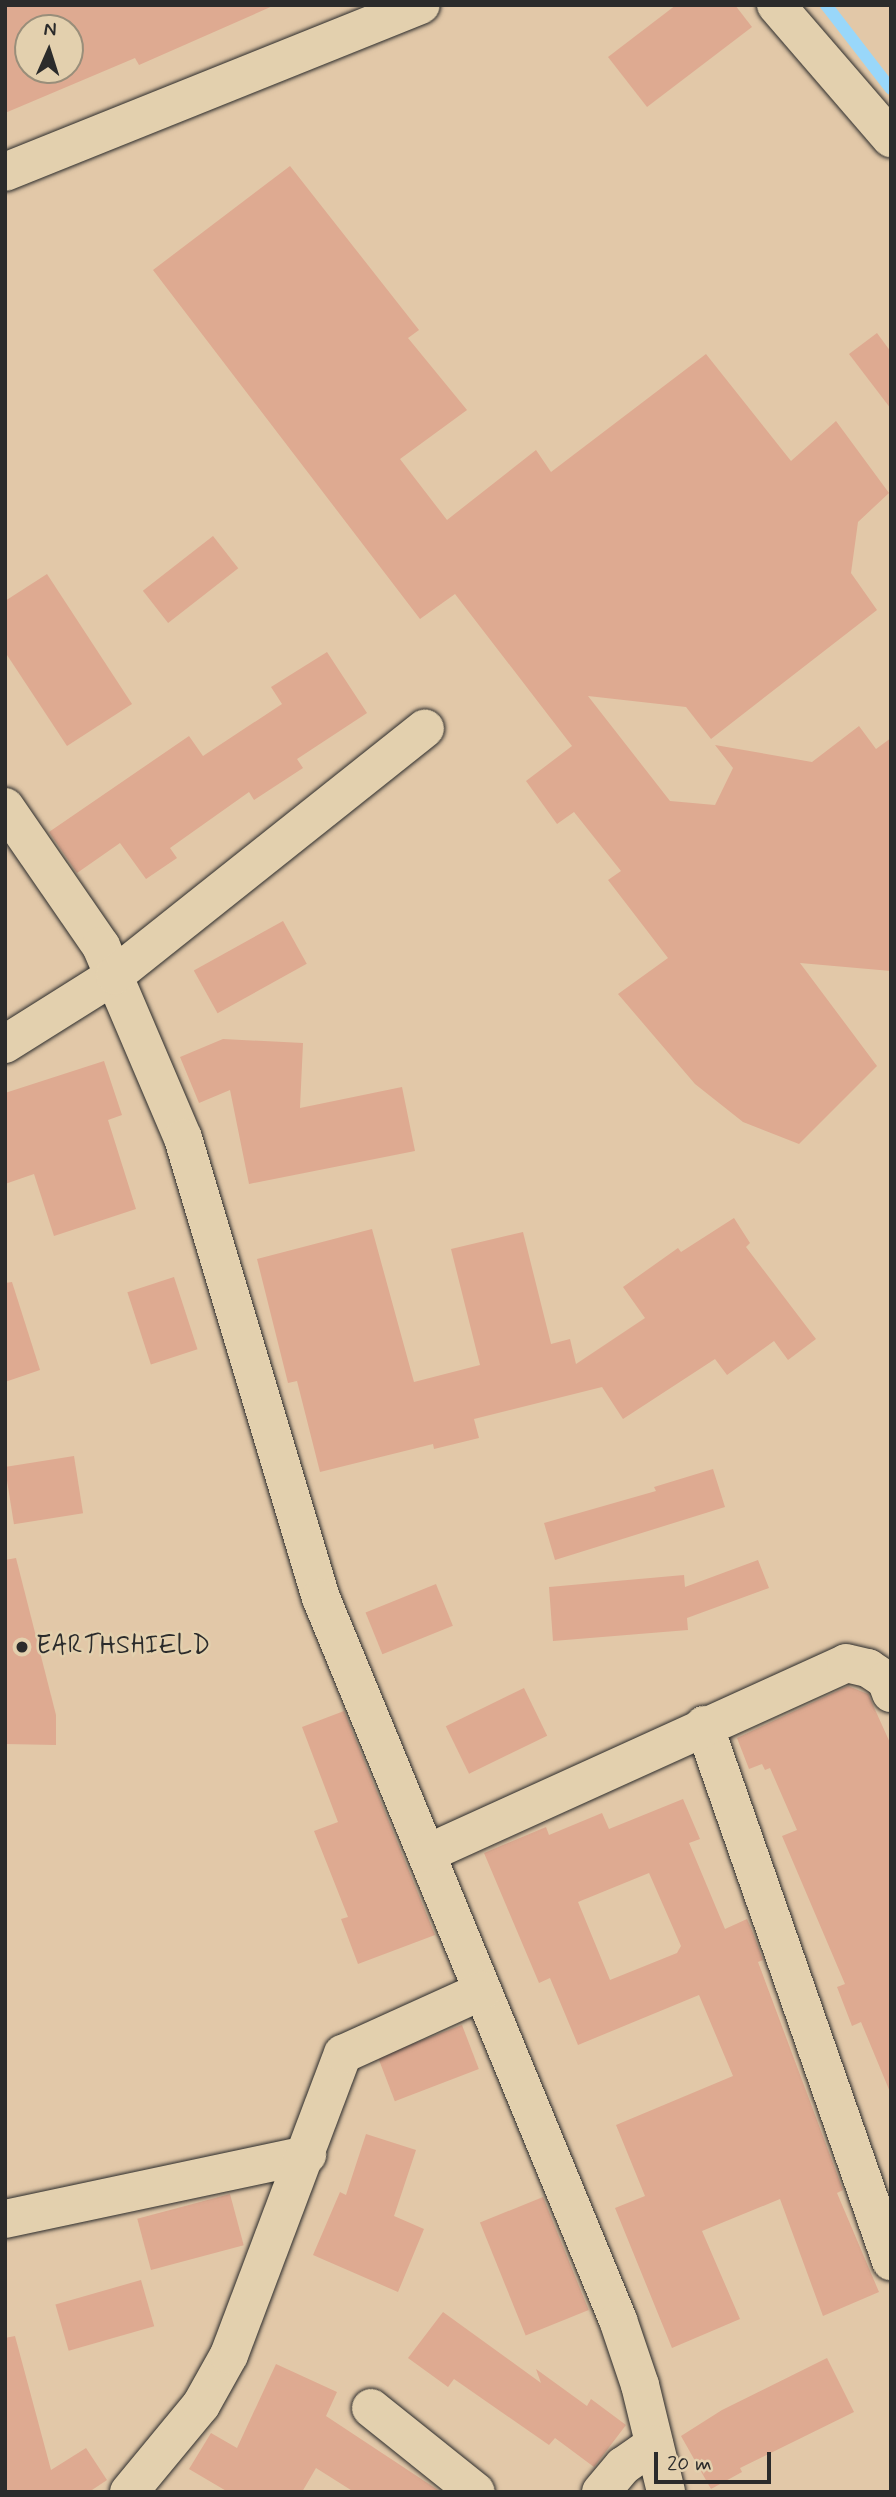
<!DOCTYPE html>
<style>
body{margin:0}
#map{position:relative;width:896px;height:2497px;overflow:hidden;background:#e2c8a8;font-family:Mynerve,sans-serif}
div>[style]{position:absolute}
.stream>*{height:12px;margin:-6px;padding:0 6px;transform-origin:6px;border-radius:6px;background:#99d7fa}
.building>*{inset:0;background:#deaa91;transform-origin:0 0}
.roads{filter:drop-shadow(0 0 2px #2b2b2b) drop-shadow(0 0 2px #2b2b2b)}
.street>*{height:38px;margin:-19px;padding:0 19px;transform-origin:19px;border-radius:19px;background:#e3d0ae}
.dots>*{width:19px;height:19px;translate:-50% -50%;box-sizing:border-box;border:4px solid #e3d0ae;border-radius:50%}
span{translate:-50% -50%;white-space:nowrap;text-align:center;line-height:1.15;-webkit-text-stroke:5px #e3d0ae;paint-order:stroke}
.poi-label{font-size:26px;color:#2b2b2b}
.left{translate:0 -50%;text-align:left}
.frame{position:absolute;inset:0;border:7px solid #2b2b2b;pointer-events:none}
.north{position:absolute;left:14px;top:14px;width:70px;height:70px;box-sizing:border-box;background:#e3d0ae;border:2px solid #998e7a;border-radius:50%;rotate:3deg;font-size:19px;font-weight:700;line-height:28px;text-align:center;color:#2b2b2b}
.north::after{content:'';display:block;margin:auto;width:24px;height:32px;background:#2b2b2b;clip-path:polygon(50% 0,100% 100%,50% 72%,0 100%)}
.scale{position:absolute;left:654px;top:2452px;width:117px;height:32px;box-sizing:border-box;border:4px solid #2b2b2b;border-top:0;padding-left:9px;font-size:21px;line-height:24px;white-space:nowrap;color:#2b2b2b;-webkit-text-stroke:5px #e3d0ae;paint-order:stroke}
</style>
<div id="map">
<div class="stream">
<div style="left:826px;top:5px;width:106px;rotate:52.3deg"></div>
</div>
<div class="building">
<div style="clip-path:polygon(evenodd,5px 5px,275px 5px,139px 65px,135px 58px,5px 113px,5px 5px,28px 28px,70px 28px,70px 70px,28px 70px,28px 28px)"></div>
<div style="clip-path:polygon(676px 5px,735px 5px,752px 27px,647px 107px,608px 57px)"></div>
<div style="clip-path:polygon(290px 166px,419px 330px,408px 338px,467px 410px,400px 459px,447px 520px,536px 450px,551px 472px,706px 354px,791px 461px,836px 421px,889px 493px,858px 522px,851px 573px,877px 610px,711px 739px,686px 707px,588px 696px,670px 801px,715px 805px,733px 768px,715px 745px,812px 762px,859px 726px,876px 749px,891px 738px,891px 971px,800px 963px,877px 1066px,799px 1144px,743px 1122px,695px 1084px,618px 994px,668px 958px,608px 880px,621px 871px,574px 812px,557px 824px,526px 781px,572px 746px,455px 594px,420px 619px,153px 270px)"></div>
<div style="clip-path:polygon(877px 333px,891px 352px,891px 409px,849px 354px)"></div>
<div style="left:213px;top:536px;width:41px;height:89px;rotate:52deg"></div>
<div style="clip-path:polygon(47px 574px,132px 704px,67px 746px,5px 652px,5px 601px)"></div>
<div style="clip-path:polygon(327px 652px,367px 713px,297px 759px,303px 768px,254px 800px,249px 792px,170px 848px,177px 858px,146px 879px,120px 843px,77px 873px,49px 832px,189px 736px,203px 756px,282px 704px,271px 687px)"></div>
<div style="left:283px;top:921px;width:49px;height:102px;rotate:61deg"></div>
<div style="clip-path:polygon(223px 1039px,303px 1043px,300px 1108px,402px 1087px,415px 1151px,249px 1184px,230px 1090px,199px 1103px,180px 1057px)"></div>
<div style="clip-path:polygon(104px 1061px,122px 1115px,108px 1120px,136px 1209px,54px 1236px,34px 1174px,5px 1184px,5px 1093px)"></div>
<div style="clip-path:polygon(734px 1218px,750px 1243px,746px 1247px,816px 1339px,788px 1360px,774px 1341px,727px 1375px,715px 1359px,623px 1419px,602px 1387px,474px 1419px,479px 1438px,434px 1449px,433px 1444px,320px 1472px,297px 1381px,288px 1383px,257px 1259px,372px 1229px,414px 1382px,480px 1365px,451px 1249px,523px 1232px,551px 1344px,570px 1339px,576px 1364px,645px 1318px,623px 1287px,678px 1248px,681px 1252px)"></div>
<div style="left:174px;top:1277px;width:76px;height:49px;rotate:72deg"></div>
<div style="clip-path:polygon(12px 1282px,40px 1370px,5px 1382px,5px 1283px)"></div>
<div style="left:74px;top:1456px;width:58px;height:70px;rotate:81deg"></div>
<div style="clip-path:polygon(713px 1469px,725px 1507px,555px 1560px,544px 1523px,656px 1491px,654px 1487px)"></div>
<div style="clip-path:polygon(16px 1558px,56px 1715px,56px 1745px,5px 1744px,5px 1560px)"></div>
<div style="clip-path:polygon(758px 1560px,769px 1588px,687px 1618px,688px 1630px,553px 1641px,549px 1587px,684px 1575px,685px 1587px)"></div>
<div style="left:436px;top:1584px;width:45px;height:76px;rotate:68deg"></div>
<div style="clip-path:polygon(848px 1686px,868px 1694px,891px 1745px,890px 2092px,861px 2022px,852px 2026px,837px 1987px,845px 1984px,782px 1836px,797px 1830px,770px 1768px,765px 1770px,762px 1764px,749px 1769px,737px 1738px)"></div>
<div style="left:524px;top:1688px;width:53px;height:87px;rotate:64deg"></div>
<div style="clip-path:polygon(344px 1711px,435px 1935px,358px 1964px,341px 1919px,348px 1917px,314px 1831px,338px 1822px,302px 1727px)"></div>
<div style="clip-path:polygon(evenodd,683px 1799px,700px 1839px,689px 1843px,725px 1929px,747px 1919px,753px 1933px,763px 1960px,758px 1962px,843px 2190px,837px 2193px,879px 2292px,823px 2316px,780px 2199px,702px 2231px,740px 2319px,672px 2348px,615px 2208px,645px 2196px,616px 2125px,733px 2076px,699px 1995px,578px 2045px,550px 1978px,539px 1983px,484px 1853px,546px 1827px,549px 1835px,602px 1813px,609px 1829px,683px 1799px,649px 1873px,681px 1946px,677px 1953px,610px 1980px,578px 1902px,649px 1873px)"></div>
<div style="left:462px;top:2025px;width:47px;height:90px;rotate:69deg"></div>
<div style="clip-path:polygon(366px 2134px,416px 2150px,394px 2216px,424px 2229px,398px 2292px,313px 2255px,340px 2192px,346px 2195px)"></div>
<div style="left:230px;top:2194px;width:53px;height:96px;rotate:75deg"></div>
<div style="left:543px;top:2197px;width:122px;height:68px;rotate:68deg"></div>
<div style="left:141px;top:2280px;width:48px;height:89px;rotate:74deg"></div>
<div style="clip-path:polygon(443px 2312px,541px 2383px,536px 2369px,587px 2406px,591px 2399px,626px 2425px,594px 2467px,555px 2438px,549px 2445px,454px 2379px,448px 2387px,408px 2358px)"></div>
<div style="clip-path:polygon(15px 2336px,51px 2470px,86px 2448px,107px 2480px,89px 2492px,5px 2492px,5px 2338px)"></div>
<div style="clip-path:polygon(827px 2358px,854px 2412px,740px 2468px,742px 2472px,711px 2489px,681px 2436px,722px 2410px)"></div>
<div style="clip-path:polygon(276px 2364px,337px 2392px,326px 2416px,441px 2492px,354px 2492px,316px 2468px,302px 2492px,228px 2492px,189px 2469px,211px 2433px,237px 2448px)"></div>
</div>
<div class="roads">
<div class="street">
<div style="left:776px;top:5px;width:176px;rotate:49.2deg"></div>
<div style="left:5px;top:172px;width:448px;rotate:-21.9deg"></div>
<div style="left:5px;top:807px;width:169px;rotate:55.4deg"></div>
<div style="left:101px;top:946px;width:209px;rotate:66.9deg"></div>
<div style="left:183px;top:1138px;width:480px;rotate:73.3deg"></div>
<div style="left:321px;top:1598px;width:781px;rotate:67.64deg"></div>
<div style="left:618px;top:2320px;width:69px;rotate:71.3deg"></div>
<div style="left:640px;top:2385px;width:110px;rotate:76.3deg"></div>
<div style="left:5px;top:1044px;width:130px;rotate:-32.1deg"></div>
<div style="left:115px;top:975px;width:396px;rotate:-38.5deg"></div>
<div style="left:704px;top:1725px;width:568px;rotate:70.77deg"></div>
<div style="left:428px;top:1853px;width:459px;rotate:-24.4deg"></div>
<div style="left:846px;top:1663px;width:23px;rotate:13deg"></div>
<div style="left:868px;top:1668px;width:22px;rotate:34deg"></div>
<div style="left:886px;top:1680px;width:14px;rotate:69deg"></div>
<div style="left:5px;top:2219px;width:309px;rotate:-12deg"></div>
<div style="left:371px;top:2408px;width:134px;rotate:38.7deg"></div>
<div style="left:129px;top:2492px;width:113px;rotate:-50.4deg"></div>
<div style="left:201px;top:2405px;width:57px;rotate:-60.8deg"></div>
<div style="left:229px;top:2355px;width:322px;rotate:-69.3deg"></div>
<div style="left:343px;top:2054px;width:153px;rotate:-24.4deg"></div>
<div style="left:601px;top:2492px;width:34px;rotate:-50deg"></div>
<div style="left:623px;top:2466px;width:38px;rotate:-35deg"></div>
</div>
</div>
<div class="dots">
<div style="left:22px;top:1647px;background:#2b2b2b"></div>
</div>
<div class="poi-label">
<span class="left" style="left:36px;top:1647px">EARTHSHIELD</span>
</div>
<div class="frame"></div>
<div class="north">N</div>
<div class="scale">20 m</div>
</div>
